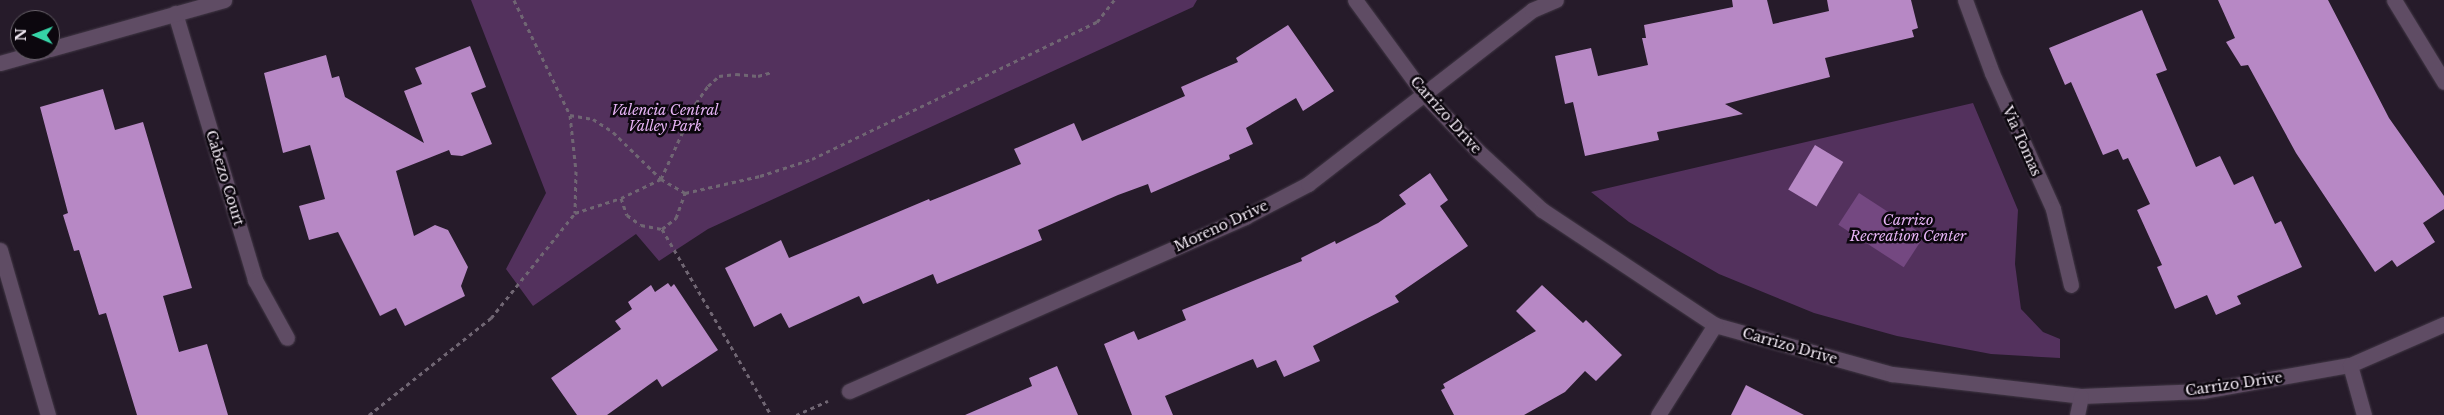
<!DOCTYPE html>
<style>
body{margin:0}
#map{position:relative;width:2444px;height:415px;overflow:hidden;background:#261b2a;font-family:"Libre Baskerville",serif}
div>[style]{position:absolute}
.green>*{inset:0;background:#53315d}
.water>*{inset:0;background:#744881;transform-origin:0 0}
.building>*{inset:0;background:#b788c5;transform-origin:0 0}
.path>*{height:3px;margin-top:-1.5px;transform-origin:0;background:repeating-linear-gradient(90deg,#706673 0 4px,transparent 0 8px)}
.roads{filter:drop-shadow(0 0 1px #423846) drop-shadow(0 0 1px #423846)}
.street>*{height:15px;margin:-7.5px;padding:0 7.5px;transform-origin:7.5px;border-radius:7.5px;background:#5f4c64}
span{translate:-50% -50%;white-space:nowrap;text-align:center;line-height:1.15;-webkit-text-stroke:5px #0c070e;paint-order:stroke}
.park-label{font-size:14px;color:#e6b3f5;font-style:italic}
.street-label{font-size:14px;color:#f0e8f2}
.north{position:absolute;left:10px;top:10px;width:50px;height:50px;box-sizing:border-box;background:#0c070e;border:1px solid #676169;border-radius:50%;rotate:271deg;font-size:14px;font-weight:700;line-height:20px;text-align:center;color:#f0e8f2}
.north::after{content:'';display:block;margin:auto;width:18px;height:22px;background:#36d4a7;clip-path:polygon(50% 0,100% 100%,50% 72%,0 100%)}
</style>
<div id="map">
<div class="green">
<div style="clip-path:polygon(471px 0,1197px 0,1193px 7px,708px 229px,659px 261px,636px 234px,533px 306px,506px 269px,546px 193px)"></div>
<div style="clip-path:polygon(1973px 103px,2018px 210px,2015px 264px,2021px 309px,2043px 332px,2060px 339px,2060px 358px,1991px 354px,1897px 336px,1814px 313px,1719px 274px,1629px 222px,1591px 192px)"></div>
</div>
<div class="water">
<div style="left:1859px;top:193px;width:78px;height:38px;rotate:33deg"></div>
</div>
<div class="building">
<div style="clip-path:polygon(1732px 0,1767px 0,1773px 24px,1829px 11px,1827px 0,1911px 0,1918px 28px,1912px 30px,1914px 37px,1825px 58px,1830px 77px,1725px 104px,1743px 114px,1657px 132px,1659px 140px,1585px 156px,1573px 102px,1565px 104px,1555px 56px,1591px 48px,1598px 76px,1648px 65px,1642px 38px,1646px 38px,1644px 25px,1733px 7px)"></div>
<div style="clip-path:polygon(2218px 0,2328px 0,2389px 118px,2444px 196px,2444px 209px,2423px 223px,2435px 242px,2397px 267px,2392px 260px,2375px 272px,2296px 153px,2248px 65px,2241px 66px,2226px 42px,2235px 38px)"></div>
<div style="clip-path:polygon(2142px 10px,2167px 70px,2156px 74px,2196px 167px,2220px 156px,2234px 185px,2253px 176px,2275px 224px,2281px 221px,2302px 267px,2237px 296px,2241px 304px,2216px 315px,2207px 295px,2175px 309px,2157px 267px,2162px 265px,2137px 210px,2150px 204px,2128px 158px,2123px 160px,2118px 149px,2103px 155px,2071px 82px,2065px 85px,2049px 48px)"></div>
<div style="clip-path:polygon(1288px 25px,1334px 91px,1303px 111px,1296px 98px,1246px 128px,1253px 144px,1229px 155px,1230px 159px,1151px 193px,1148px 184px,1118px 195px,1038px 230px,1042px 240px,937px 284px,933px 274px,863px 304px,859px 296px,789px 328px,781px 313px,754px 327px,725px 268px,781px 240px,789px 258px,929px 199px,930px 201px,945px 195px,1021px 164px,1014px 149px,1074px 123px,1082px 141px,1185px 96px,1181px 87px,1238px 62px,1236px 58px)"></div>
<div style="clip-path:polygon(470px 46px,486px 87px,471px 93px,492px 144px,462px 156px,451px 155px,449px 150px,396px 171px,414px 236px,435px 225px,448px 230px,468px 267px,461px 286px,465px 296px,405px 326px,396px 308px,380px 316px,338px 232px,309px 240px,299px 206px,325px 199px,310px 145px,283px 153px,264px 73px,326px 55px,332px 78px,339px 76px,345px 97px,424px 143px,404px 91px,422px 84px,415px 68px)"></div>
<div style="clip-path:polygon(103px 89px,115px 130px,143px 122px,192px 288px,163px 296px,179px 352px,207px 344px,228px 415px,137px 415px,106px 313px,99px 315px,79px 250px,74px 251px,63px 215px,68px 213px,40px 107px)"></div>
<div style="left:1815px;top:145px;width:33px;height:52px;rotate:31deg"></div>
<div style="clip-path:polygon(1430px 173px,1448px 200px,1440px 206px,1468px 246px,1395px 296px,1399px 302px,1313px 346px,1320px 361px,1284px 377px,1276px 360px,1257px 368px,1253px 359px,1165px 396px,1173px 415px,1132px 415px,1104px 344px,1134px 331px,1138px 340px,1186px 320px,1182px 310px,1302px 261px,1301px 258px,1335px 241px,1336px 244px,1378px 223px,1406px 204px,1399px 195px)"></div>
<div style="clip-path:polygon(668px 283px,671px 287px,674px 284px,718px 350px,662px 387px,657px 379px,607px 415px,577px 415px,551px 378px,621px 329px,615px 321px,632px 309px,628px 302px,651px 285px,655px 292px)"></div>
<div style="clip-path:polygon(1542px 285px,1583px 323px,1586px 320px,1622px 355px,1596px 381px,1585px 371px,1565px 392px,1524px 415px,1454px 415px,1441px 390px,1445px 388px,1443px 384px,1536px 331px,1516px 311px)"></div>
<div style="clip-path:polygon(1057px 366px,1078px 415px,965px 415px,1032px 386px,1029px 378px)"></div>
<div style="clip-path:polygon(1746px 385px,1804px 415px,1731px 415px)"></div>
</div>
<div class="path">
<div style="left:514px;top:0;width:128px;rotate:64deg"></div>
<div style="left:570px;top:115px;width:56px;rotate:83.9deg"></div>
<div style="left:576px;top:171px;width:42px;rotate:91.4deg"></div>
<div style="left:570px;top:115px;width:23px;rotate:10deg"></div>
<div style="left:593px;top:119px;width:24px;rotate:33deg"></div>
<div style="left:613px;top:132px;width:67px;rotate:44.4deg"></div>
<div style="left:661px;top:179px;width:84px;rotate:-65.3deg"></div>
<div style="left:696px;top:103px;width:21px;rotate:-55deg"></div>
<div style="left:708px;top:86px;width:15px;rotate:-42deg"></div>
<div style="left:719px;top:76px;width:17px;rotate:-7deg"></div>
<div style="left:736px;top:74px;width:22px;rotate:5deg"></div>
<div style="left:758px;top:76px;width:15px;rotate:-16deg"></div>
<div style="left:621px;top:198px;width:18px;rotate:71deg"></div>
<div style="left:627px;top:215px;width:17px;rotate:36deg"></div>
<div style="left:641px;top:225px;width:21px;rotate:11deg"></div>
<div style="left:662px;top:229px;width:18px;rotate:-38deg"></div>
<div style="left:676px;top:218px;width:27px;rotate:-70deg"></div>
<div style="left:662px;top:229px;width:216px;rotate:59.6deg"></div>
<div style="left:369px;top:415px;width:156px;rotate:-38.5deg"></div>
<div style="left:491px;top:318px;width:134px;rotate:-51.3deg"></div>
<div style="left:575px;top:213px;width:48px;rotate:-18.1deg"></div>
<div style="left:621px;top:198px;width:44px;rotate:-25.4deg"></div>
<div style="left:661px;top:179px;width:28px;rotate:30deg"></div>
<div style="left:685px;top:193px;width:77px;rotate:-12.8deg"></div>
<div style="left:760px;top:176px;width:55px;rotate:-18.1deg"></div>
<div style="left:812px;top:159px;width:316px;rotate:-25.7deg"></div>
<div style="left:1097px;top:22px;width:28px;rotate:-52deg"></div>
<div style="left:796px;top:415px;width:35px;rotate:-24deg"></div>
</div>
<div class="roads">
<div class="street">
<div style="left:1355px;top:0;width:117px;rotate:53.7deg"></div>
<div style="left:1424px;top:94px;width:79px;rotate:46.5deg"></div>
<div style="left:1478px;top:151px;width:87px;rotate:42.7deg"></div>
<div style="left:1542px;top:210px;width:208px;rotate:33.6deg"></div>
<div style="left:1715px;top:325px;width:184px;rotate:15.5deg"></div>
<div style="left:1892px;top:374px;width:190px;rotate:6.6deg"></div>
<div style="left:2081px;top:396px;width:121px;rotate:-2.4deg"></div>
<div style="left:2202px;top:391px;width:150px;rotate:-10deg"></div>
<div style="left:2350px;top:365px;width:103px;rotate:-23.6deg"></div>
<div style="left:1965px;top:0;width:78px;rotate:69.7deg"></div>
<div style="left:1992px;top:73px;width:149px;rotate:65.8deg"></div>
<div style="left:2053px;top:209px;width:78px;rotate:76.7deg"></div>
<div style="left:2394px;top:0;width:96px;rotate:58.6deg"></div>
<div style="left:175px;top:13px;width:279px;rotate:73.3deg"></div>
<div style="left:255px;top:280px;width:66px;rotate:61.1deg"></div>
<div style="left:50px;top:49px;width:181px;rotate:-15.7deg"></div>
<div style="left:0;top:63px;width:48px;rotate:-15.8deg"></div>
<div style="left:0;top:250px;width:172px;rotate:73.8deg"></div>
<div style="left:2350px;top:365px;width:52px;rotate:74.4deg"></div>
<div style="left:849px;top:391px;width:433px;rotate:-23.7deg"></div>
<div style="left:1245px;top:217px;width:71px;rotate:-27.6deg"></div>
<div style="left:1308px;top:184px;width:284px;rotate:-37.8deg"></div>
<div style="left:1532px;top:10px;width:26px;rotate:-23deg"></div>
<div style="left:1658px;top:415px;width:107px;rotate:-57.7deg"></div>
<div style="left:2077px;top:415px;width:19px;rotate:-78deg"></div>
</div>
</div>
<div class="park-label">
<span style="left:665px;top:118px">Valencia Central<br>Valley Park</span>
<span style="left:1908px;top:228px">Carrizo<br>Recreation Center</span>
</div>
<div class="street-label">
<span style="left:1446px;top:115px;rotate:48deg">Carrizo Drive</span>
<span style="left:2022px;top:141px;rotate:66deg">Via Tomas</span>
<span style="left:225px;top:178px;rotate:73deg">Cabezo Court</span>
<span style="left:1221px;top:226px;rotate:-25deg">Moreno Drive</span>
<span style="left:1790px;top:346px;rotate:16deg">Carrizo Drive</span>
<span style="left:2234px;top:384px;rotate:-8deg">Carrizo Drive</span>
</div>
<div class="north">N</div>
</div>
